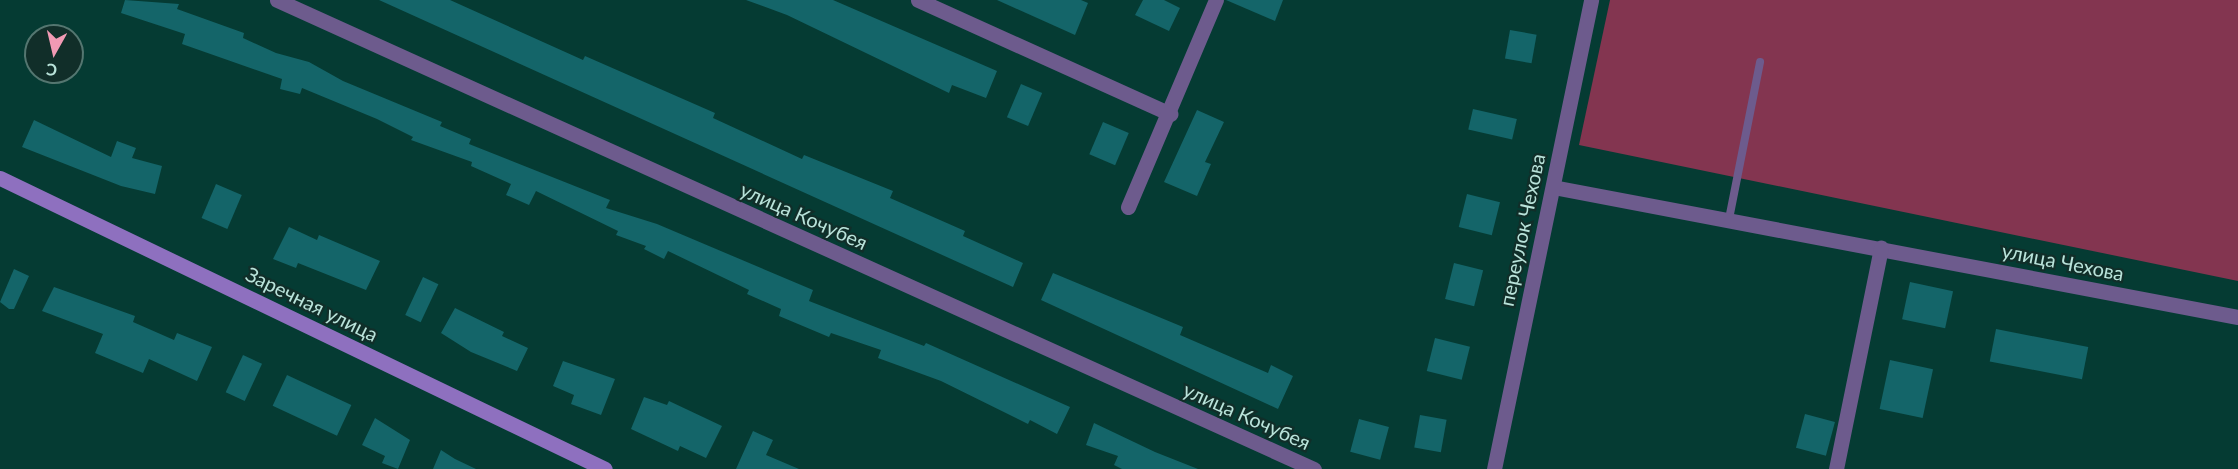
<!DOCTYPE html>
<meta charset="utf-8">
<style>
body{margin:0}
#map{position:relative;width:2238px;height:469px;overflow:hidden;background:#053b33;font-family:Lato,sans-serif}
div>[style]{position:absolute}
.green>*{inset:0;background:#833550}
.building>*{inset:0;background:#146569;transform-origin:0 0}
.lane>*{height:8px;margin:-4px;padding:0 4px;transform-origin:4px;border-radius:4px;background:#6d5b8d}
.street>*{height:15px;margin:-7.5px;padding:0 7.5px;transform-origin:7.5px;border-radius:7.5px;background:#6d5b8d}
.secondary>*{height:15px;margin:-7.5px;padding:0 7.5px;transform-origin:7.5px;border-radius:7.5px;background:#8e70bf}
span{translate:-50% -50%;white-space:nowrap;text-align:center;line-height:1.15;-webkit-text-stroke:4.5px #112e29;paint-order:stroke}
.street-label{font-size:20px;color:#b9e3da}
.north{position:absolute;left:24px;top:24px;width:60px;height:60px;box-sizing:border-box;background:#112e29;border:2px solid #547670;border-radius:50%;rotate:188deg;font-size:16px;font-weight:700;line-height:24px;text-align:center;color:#b9e3da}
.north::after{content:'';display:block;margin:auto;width:21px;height:27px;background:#f19ab4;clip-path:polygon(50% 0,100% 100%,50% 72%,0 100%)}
</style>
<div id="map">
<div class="green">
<div style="clip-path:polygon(1610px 0,2238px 0,2238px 281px,1579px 145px)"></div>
</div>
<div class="building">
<div style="clip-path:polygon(125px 0,179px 4px,177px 9px,244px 33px,243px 38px,276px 53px,309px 62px,343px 81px,442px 122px,440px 126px,471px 139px,469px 144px,610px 200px,606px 208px,657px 224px,813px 290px,809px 301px,924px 346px,926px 343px,1070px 407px,1057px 434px,1030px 420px,1028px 424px,941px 381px,878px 358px,881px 350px,831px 333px,829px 337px,779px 316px,781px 309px,747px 294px,749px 290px,668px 251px,664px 259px,644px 249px,646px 246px,616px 235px,618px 231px,536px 191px,529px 205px,506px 195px,511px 184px,471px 166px,472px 162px,411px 140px,413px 137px,377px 119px,302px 88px,300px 94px,280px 89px,282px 79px,182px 44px,185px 34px,121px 13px)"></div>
<div style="clip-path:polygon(379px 0,450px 0,583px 60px,585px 56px,715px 113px,713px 118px,802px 159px,804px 155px,893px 191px,890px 198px,965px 231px,963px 236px,1023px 263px,1013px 287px)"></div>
<div style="clip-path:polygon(746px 0,833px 0,997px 71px,986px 98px,952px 85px,949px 93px,787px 15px)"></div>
<div style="clip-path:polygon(997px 0,1081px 0,1088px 3px,1075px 35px)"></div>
<div style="clip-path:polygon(1143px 0,1164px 0,1180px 8px,1169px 31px,1135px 15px)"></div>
<div style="clip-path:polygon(1226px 0,1283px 0,1275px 21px)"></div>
<div style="left:1510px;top:30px;width:27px;height:29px;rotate:10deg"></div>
<div style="left:1021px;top:84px;width:23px;height:36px;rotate:23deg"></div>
<div style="left:1473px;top:109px;width:45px;height:21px;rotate:13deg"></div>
<div style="clip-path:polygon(1197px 110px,1224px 122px,1205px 162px,1211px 164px,1197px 196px,1164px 182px)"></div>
<div style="clip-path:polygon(34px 120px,111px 157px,117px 141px,136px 148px,132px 158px,162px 166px,155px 194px,121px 186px,22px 147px)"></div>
<div style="left:1103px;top:122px;width:28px;height:35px;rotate:23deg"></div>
<div style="left:216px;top:184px;width:28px;height:37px;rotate:23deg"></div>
<div style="left:1467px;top:194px;width:34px;height:34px;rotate:14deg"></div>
<div style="clip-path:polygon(289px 227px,317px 240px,319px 235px,380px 261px,366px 290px,298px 263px,296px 268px,273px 259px)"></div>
<div style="left:1454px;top:263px;width:30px;height:37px;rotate:14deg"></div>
<div style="clip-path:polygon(14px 269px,29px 276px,14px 309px,9px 309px,0 302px)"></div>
<div style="clip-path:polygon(1053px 273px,1183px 327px,1180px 335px,1268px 373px,1271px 365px,1293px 376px,1278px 409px,1041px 300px)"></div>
<div style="left:423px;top:277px;width:17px;height:42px;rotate:25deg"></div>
<div style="left:1910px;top:282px;width:44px;height:38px;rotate:12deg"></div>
<div style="clip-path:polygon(54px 287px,135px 316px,133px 322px,174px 340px,177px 333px,212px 347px,197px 381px,149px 359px,143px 373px,95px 353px,103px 334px,42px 311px)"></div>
<div style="clip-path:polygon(455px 308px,504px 332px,502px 336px,528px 348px,517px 371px,471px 352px,441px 333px)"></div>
<div style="left:1996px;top:329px;width:94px;height:33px;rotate:11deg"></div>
<div style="left:1435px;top:338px;width:36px;height:34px;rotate:14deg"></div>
<div style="left:243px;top:355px;width:21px;height:41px;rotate:25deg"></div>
<div style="left:1890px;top:360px;width:44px;height:50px;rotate:12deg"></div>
<div style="clip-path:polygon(563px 361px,615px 379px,601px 415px,571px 404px,574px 395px,553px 386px)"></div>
<div style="left:287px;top:375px;width:71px;height:34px;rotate:25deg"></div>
<div style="clip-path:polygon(644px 397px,667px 405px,669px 401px,722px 426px,706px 458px,680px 446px,678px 451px,631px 429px)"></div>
<div style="left:1805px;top:414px;width:31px;height:35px;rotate:15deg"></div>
<div style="left:1420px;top:415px;width:27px;height:33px;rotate:10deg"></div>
<div style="clip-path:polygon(375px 418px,410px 440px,398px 469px,382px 463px,385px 456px,362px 445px)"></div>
<div style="left:1359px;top:419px;width:31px;height:34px;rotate:15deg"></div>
<div style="clip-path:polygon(1094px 423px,1155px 452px,1198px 469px,1122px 469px,1114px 465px,1118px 456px,1086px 445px)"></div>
<div style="clip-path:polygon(753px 431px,773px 440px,766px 455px,799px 469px,736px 469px)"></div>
<div style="clip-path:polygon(441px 450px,455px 459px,476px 469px,433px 469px)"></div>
</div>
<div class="lane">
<div style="left:1729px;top:219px;width:160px;rotate:-78.8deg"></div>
</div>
<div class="street">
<div style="left:277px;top:0;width:1138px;rotate:24.34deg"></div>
<div style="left:918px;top:0;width:277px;rotate:24.3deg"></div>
<div style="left:1553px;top:187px;width:697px;rotate:10.75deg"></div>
<div style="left:1128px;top:207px;width:225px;rotate:-67deg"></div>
<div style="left:1494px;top:469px;width:479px;rotate:-78.3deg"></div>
<div style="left:1836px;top:469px;width:226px;rotate:-78.5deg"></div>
</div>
<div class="secondary">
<div style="left:0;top:178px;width:671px;rotate:25.69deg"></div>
</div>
<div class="street-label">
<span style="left:804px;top:216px;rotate:24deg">улица Кочубея</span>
<span style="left:1522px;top:230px;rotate:-78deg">переулок Чехова</span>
<span style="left:2063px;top:262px;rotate:11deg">улица Чехова</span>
<span style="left:312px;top:304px;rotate:26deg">Заречная улица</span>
<span style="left:1247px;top:416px;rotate:24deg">улица Кочубея</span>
</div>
<div class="north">С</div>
</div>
